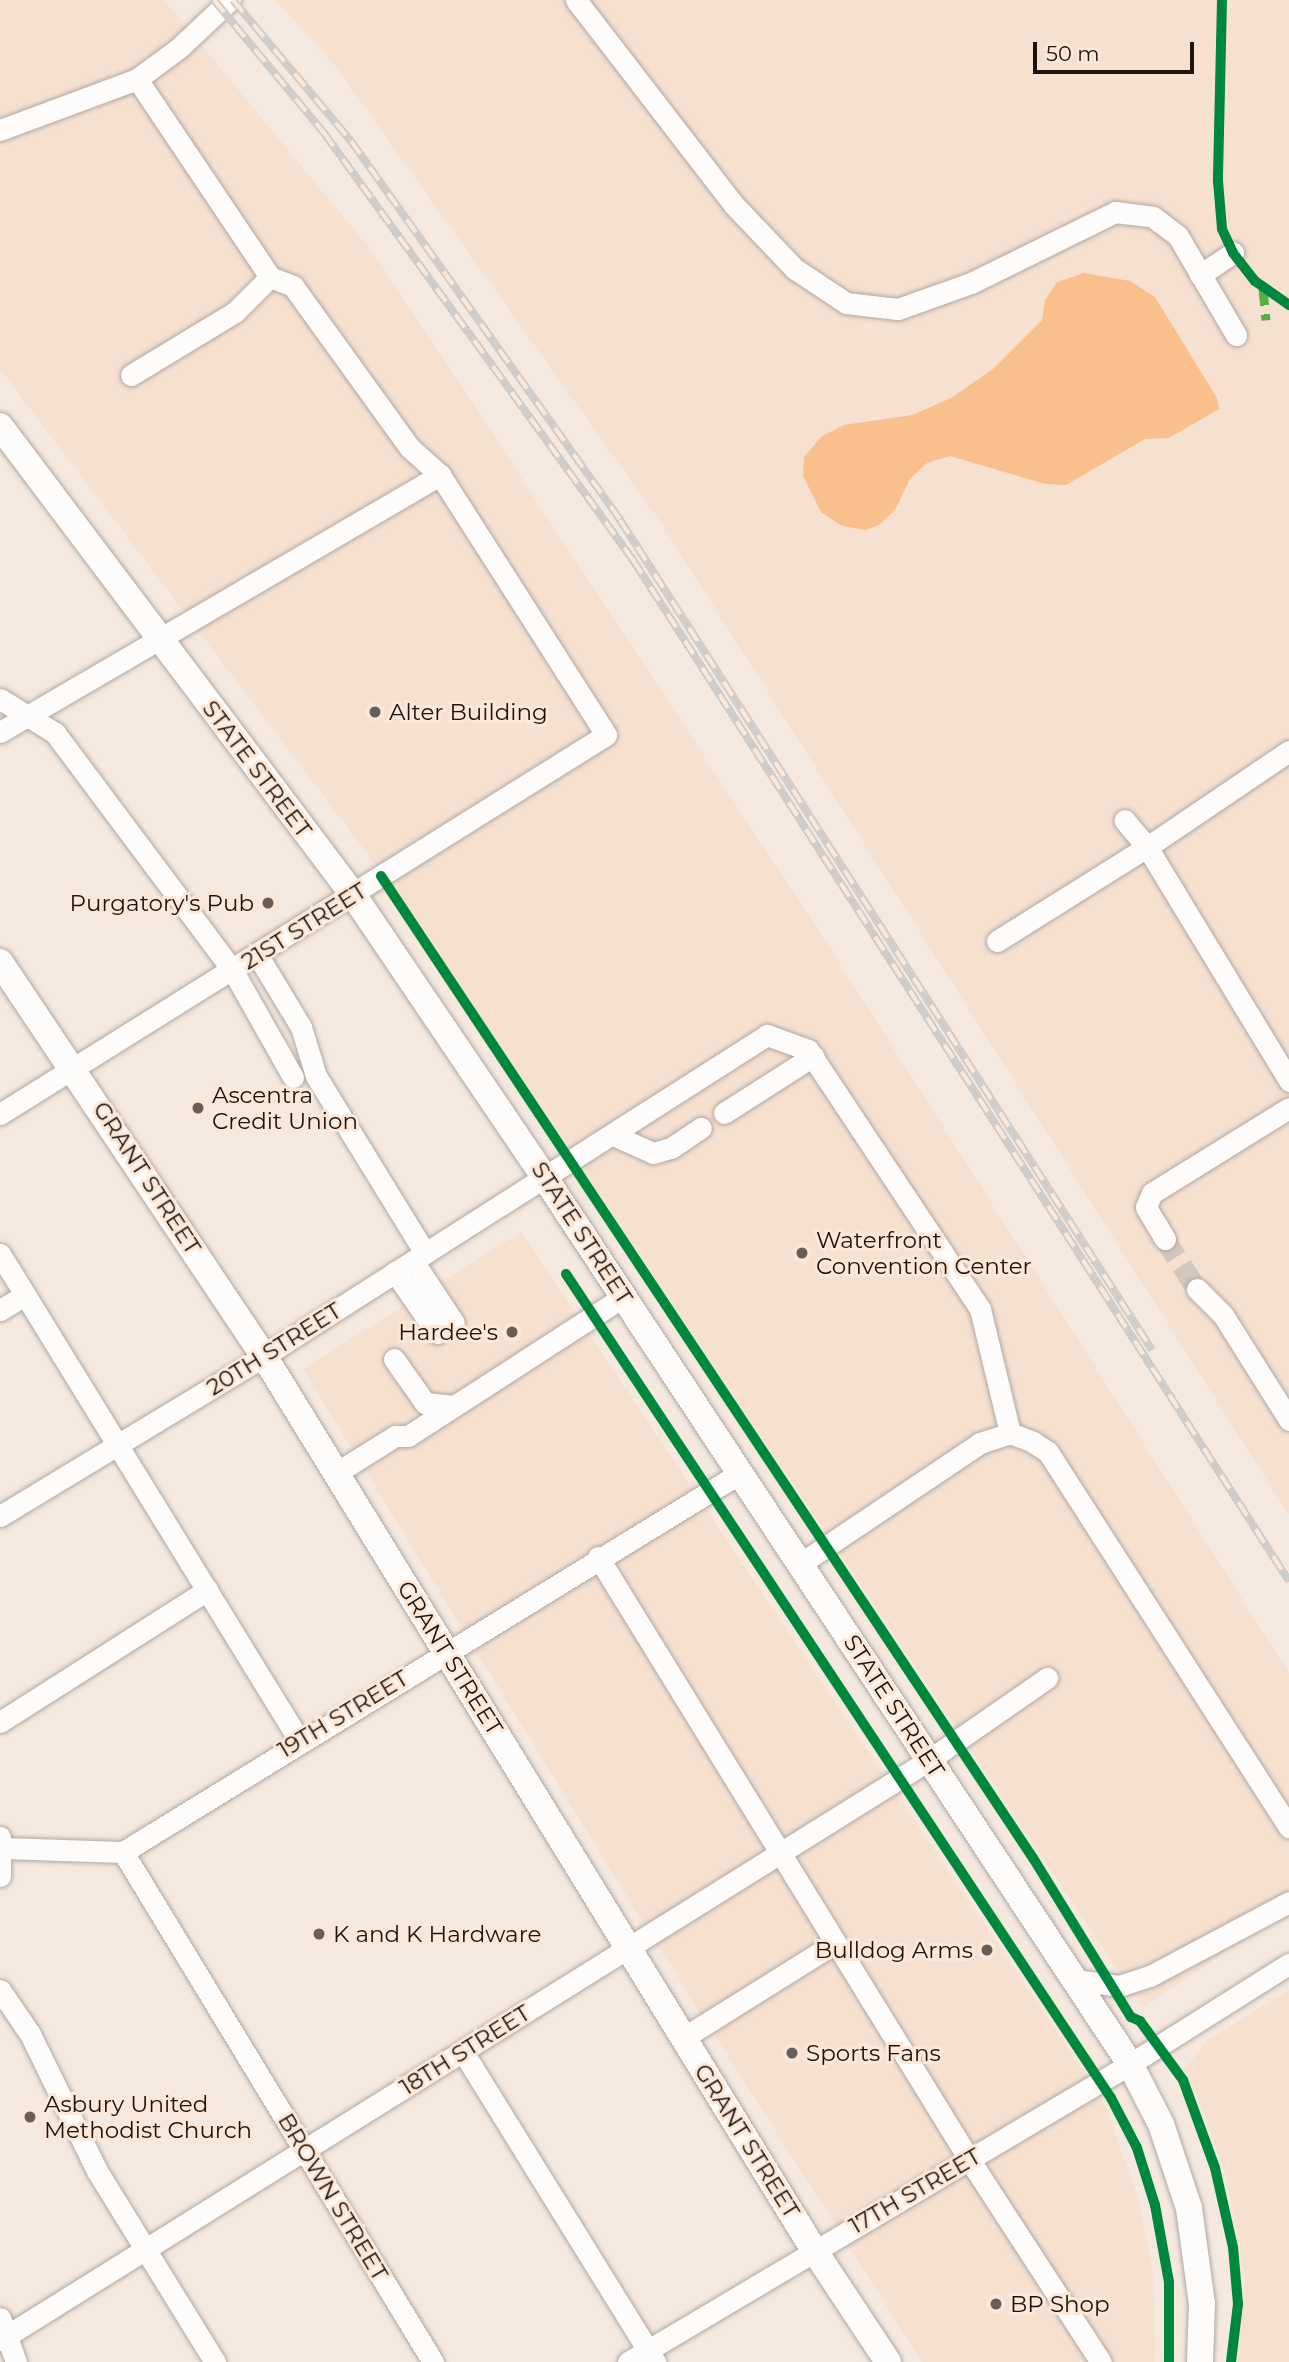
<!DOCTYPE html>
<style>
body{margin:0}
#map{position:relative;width:1289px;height:2362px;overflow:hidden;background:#f4e8df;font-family:Montserrat,sans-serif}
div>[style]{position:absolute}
.built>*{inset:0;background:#f6e1d1}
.water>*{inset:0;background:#f9c08e}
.minor-tunnel>*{height:21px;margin-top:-10.5px;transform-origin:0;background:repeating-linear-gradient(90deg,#d3c8c0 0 21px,transparent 0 31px)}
.roads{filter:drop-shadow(0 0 2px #b1a8a1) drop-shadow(0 0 2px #b1a8a1)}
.minor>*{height:21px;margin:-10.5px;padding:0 10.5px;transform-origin:10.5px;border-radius:10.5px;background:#fdfcfa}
.major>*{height:26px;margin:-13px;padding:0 13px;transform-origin:13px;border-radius:13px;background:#fdfcfa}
.rail>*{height:8px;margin-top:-4px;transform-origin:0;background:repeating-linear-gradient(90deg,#fde7d6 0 16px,#cfccc9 0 32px);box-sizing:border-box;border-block:2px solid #cfccc9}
.quiet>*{height:9px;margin-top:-4.5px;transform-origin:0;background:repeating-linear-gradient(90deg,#55b144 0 18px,transparent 0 27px)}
.cycleway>*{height:10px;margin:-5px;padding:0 5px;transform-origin:5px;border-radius:5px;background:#00873e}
.dots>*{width:19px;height:19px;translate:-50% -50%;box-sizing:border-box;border:4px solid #fde7d6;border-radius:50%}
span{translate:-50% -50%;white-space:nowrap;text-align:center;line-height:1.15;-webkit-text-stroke:6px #fde7d6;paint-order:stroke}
.poi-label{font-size:23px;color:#1b140e}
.left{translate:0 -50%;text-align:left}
.right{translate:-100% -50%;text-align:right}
.street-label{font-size:23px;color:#1b140e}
.scale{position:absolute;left:1033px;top:42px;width:161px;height:32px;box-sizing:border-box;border:4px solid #1b140e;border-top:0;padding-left:9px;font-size:21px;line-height:24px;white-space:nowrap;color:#1b140e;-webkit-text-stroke:5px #fde7d6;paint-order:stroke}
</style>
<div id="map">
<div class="built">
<div style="clip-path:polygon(0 0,164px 0,375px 255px,830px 948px,1289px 1673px,1289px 1910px,1143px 2007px,400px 897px,0 369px)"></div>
<div style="clip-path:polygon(275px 0,1289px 0,1289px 1515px,659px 520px,334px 64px)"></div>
<div style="clip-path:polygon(521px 1232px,1105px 2105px,1139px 2201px,1154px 2278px,1155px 2362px,922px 2362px,631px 1903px,303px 1369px)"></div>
<div style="clip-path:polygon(1289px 1990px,1289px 2362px,1237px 2362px,1245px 2277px,1226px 2176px,1203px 2109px,1184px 2071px,1206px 2041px)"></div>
</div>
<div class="water">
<div style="clip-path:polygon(1084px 273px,1130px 281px,1155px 297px,1217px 398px,1219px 409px,1169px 438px,1145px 439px,1066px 485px,1045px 484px,950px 456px,927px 463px,910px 479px,895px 510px,879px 525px,866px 530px,842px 526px,821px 512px,803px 476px,804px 457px,822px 436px,844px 425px,912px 415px,951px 398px,993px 369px,1042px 320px,1045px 300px,1057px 282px)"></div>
</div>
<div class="minor-tunnel">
<div style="left:1165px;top:1239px;width:59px;rotate:57.4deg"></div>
</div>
<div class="roads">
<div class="minor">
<div style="left:576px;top:0;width:257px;rotate:52.4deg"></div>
<div style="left:733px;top:204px;width:90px;rotate:46.4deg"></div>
<div style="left:795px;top:269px;width:61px;rotate:33.7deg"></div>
<div style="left:846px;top:303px;width:52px;rotate:6.6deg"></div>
<div style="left:898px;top:309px;width:77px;rotate:-19.6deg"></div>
<div style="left:971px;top:283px;width:161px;rotate:-26.2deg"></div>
<div style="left:1115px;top:212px;width:38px;rotate:7deg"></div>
<div style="left:1153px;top:217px;width:31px;rotate:37deg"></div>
<div style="left:1178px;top:236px;width:115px;rotate:59.6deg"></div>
<div style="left:137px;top:79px;width:239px;rotate:56.1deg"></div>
<div style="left:270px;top:277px;width:25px;rotate:21deg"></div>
<div style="left:293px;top:286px;width:198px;rotate:54.2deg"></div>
<div style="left:409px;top:447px;width:42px;rotate:42.1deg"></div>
<div style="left:0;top:130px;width:146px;rotate:-20.4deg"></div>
<div style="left:137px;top:79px;width:52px;rotate:-36.4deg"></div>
<div style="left:179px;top:48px;width:70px;rotate:-43.3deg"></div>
<div style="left:1200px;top:275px;width:40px;rotate:-34deg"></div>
<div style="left:131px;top:375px;width:122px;rotate:-31.2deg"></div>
<div style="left:235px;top:312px;width:49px;rotate:-45deg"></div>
<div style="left:0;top:699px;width:65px;rotate:31.7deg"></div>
<div style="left:55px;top:733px;width:297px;rotate:53.2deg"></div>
<div style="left:233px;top:971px;width:122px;rotate:60.5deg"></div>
<div style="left:0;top:732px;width:510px;rotate:-30.29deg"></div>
<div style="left:440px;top:475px;width:308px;rotate:57.4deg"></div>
<div style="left:606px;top:735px;width:715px;rotate:147.98deg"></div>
<div style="left:1289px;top:751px;width:171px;rotate:145.9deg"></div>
<div style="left:1147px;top:847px;width:274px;rotate:58.7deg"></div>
<div style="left:997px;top:941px;width:177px;rotate:-32.1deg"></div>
<div style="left:1147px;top:847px;width:35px;rotate:-130deg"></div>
<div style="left:258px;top:956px;width:83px;rotate:58.8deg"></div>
<div style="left:301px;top:1027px;width:51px;rotate:73deg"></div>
<div style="left:316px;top:1076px;width:208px;rotate:58.4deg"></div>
<div style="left:724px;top:1113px;width:106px;rotate:-32.6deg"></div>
<div style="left:613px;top:1135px;width:44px;rotate:24.2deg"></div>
<div style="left:653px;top:1153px;width:19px;rotate:-16deg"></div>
<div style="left:671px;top:1148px;width:36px;rotate:-34deg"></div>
<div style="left:1165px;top:1239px;width:37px;rotate:-121deg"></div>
<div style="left:1146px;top:1207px;width:15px;rotate:-67deg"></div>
<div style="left:1152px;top:1193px;width:161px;rotate:-31.8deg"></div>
<div style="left:0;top:1254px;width:571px;rotate:58.4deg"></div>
<div style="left:413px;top:1261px;width:74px;rotate:56.5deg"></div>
<div style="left:395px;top:1272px;width:74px;rotate:55.5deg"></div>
<div style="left:1197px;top:1289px;width:37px;rotate:45deg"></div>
<div style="left:1223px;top:1315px;width:124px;rotate:57.8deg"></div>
<div style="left:0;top:1310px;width:29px;rotate:-31deg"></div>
<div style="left:394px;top:1359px;width:54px;rotate:54.8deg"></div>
<div style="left:425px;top:1403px;width:29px;rotate:6deg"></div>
<div style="left:336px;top:1473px;width:70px;rotate:-32.1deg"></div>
<div style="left:395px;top:1436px;width:13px"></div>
<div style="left:408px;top:1436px;width:256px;rotate:-32.9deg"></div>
<div style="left:0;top:1516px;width:309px;rotate:-31.2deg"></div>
<div style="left:264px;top:1356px;width:597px;rotate:-32.54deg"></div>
<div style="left:767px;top:1035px;width:44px;rotate:20.1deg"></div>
<div style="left:808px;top:1050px;width:311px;rotate:56.4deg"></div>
<div style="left:980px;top:1309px;width:128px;rotate:76.4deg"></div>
<div style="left:598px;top:1557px;width:707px;rotate:58.36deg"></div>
<div style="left:969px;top:2159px;width:242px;rotate:57deg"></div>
<div style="left:800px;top:1564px;width:217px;rotate:-33.9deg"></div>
<div style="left:980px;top:1443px;width:32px;rotate:-18deg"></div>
<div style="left:1010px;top:1433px;width:25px;rotate:21deg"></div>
<div style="left:1033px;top:1442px;width:18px;rotate:34deg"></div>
<div style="left:1048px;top:1452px;width:446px;rotate:57.3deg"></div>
<div style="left:0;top:1722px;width:246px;rotate:-32.5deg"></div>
<div style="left:3px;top:1848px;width:120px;rotate:1.9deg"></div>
<div style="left:123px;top:1852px;width:724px;rotate:-31.56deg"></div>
<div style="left:123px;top:1852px;width:597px;rotate:58.71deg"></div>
<div style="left:0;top:1876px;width:39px;rotate:-90deg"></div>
<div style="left:1075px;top:1980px;width:44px;rotate:7.8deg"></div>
<div style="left:1119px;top:1986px;width:33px;rotate:-18deg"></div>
<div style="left:1150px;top:1976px;width:157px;rotate:-28deg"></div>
<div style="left:0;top:1990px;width:53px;rotate:55.7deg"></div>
<div style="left:30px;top:2034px;width:153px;rotate:63.9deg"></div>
<div style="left:97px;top:2171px;width:225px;rotate:58.3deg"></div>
<div style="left:683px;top:2038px;width:179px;rotate:-32deg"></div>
<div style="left:463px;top:2052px;width:365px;rotate:58.2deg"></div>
<div style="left:0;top:2318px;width:47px;rotate:70deg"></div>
<div style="left:0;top:2340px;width:1095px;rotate:-31.98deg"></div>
<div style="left:929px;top:1760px;width:144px;rotate:-34.8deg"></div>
<div style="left:628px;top:2362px;width:584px;rotate:-30.69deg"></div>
<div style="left:1130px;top:2064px;width:188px;rotate:-32.2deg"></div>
</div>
<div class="major">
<div style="left:0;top:426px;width:588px;rotate:53.01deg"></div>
<div style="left:354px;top:896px;width:341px;rotate:55.9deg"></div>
<div style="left:545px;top:1178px;width:1062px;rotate:56.56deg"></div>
<div style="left:1130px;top:2064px;width:68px;rotate:62.7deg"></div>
<div style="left:1161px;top:2124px;width:89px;rotate:71.6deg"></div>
<div style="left:1189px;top:2208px;width:97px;rotate:82.3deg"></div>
<div style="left:1202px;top:2304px;width:58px;rotate:92deg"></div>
<div style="left:0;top:962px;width:474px;rotate:56.2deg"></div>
<div style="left:264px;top:1356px;width:1050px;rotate:58.4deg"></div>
<div style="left:814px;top:2250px;width:134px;rotate:56.5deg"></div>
</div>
</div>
<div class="rail">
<div style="left:214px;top:0;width:173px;rotate:50.4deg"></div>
<div style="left:324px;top:133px;width:527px;rotate:54.11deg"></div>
<div style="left:633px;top:560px;width:1214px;rotate:57.28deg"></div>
<div style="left:233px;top:0;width:184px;rotate:50.1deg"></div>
<div style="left:351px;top:141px;width:465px;rotate:54.6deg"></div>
<div style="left:620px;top:520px;width:986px;rotate:57.34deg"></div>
</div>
<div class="quiet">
<div style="left:1263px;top:287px;width:33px;rotate:85deg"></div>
</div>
<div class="cycleway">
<div style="left:1222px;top:0;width:181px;rotate:91.3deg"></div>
<div style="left:1218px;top:181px;width:48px;rotate:85.2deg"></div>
<div style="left:1222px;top:229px;width:26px;rotate:65deg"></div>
<div style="left:1233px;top:253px;width:36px;rotate:52deg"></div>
<div style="left:1255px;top:281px;width:42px;rotate:35.2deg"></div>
<div style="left:381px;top:876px;width:1179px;rotate:56.42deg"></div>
<div style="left:1033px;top:1858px;width:187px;rotate:58.4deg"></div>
<div style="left:1131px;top:2017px;width:10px;rotate:24deg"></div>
<div style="left:1140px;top:2021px;width:73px;rotate:53.9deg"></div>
<div style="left:1183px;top:2080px;width:94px;rotate:70deg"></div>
<div style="left:1215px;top:2168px;width:81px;rotate:77.2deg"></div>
<div style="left:1233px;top:2247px;width:57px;rotate:85deg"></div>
<div style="left:1238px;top:2304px;width:58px;rotate:96.9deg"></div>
<div style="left:566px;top:1274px;width:988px;rotate:56.52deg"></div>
<div style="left:1111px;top:2098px;width:56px;rotate:62.5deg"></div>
<div style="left:1137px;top:2148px;width:60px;rotate:72.5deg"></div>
<div style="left:1155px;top:2205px;width:78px;rotate:79.7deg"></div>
<div style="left:1169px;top:2282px;width:80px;rotate:90deg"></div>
</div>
<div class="dots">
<div style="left:375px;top:712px;background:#675e57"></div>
<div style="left:268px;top:903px;background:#675e57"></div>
<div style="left:198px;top:1108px;background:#675e57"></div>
<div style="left:802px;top:1253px;background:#675e57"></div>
<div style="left:512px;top:1332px;background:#675e57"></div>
<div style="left:319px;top:1934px;background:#675e57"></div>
<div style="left:987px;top:1950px;background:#675e57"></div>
<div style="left:792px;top:2053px;background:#675e57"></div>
<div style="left:30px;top:2117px;background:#675e57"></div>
<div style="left:996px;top:2304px;background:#675e57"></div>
</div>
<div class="poi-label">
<span class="left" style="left:389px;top:712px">Alter Building</span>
<span class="right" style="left:254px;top:903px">Purgatory's Pub</span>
<span class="left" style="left:212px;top:1108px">Ascentra<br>Credit Union</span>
<span class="left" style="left:816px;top:1253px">Waterfront<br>Convention Center</span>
<span class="right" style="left:498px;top:1332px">Hardee's</span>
<span class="left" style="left:333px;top:1934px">K and K Hardware</span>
<span class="right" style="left:973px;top:1950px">Bulldog Arms</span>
<span class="left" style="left:806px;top:2053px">Sports Fans</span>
<span class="left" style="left:44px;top:2117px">Asbury United<br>Methodist Church</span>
<span class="left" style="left:1010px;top:2304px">BP Shop</span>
</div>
<div class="street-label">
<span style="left:257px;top:769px;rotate:53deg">STATE STREET</span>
<span style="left:304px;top:926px;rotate:-32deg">21ST STREET</span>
<span style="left:147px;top:1178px;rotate:57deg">GRANT STREET</span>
<span style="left:582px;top:1233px;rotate:57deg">STATE STREET</span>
<span style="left:274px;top:1349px;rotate:-32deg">20TH STREET</span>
<span style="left:450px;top:1658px;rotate:58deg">GRANT STREET</span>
<span style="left:894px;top:1706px;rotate:57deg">STATE STREET</span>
<span style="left:343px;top:1714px;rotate:-31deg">19TH STREET</span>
<span style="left:465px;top:2050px;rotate:-32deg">18TH STREET</span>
<span style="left:747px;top:2141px;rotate:58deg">GRANT STREET</span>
<span style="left:915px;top:2191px;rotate:-30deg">17TH STREET</span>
<span style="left:333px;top:2197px;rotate:59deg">BROWN STREET</span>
</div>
<div class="scale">50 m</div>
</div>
